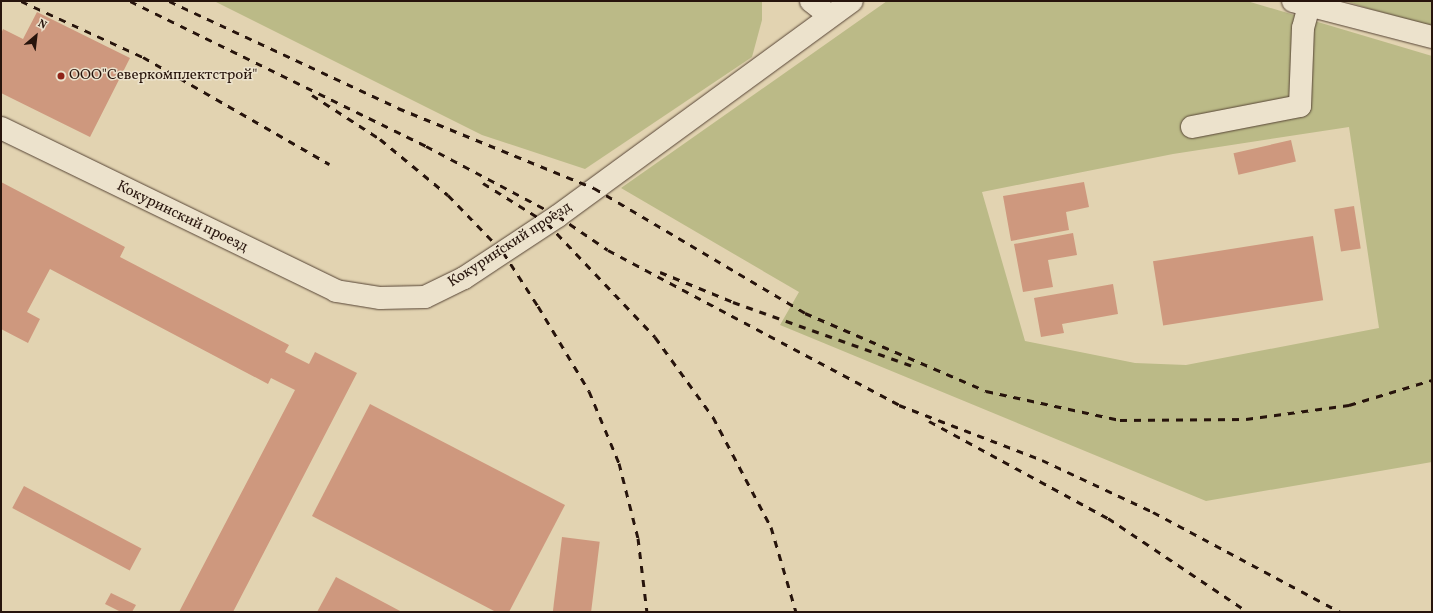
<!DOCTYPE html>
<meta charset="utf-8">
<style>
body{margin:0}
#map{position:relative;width:1433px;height:613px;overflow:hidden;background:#e2d3b1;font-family:Vollkorn,serif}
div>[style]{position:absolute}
.green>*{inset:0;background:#bbba87}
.building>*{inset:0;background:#ce987e;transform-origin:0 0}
.roads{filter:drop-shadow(0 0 1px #564435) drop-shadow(0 0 1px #564435)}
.minor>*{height:22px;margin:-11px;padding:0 11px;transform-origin:11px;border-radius:11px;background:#ece2cc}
.rail>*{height:3px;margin-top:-1.5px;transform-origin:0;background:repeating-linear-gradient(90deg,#27140c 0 7px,transparent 0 14px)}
.dots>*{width:11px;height:11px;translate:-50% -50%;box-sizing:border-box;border:2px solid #ece2cc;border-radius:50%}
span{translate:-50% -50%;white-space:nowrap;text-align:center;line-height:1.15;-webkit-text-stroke:3px #ece2cc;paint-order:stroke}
.poi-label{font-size:15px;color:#27140c}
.left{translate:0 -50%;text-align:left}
.street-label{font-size:15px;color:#27140c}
.frame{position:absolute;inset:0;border:2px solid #27140c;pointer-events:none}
.north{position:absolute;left:16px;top:16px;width:40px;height:40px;-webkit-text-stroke:3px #ece2cc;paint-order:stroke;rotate:28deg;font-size:11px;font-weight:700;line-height:16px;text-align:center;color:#27140c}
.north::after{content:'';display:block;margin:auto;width:14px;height:18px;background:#27140c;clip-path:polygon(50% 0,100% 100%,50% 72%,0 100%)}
</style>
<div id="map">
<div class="green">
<div style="clip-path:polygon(214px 1px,762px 1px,762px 20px,752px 57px,585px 169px,482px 135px)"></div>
<div style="clip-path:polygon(evenodd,887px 1px,1247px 1px,1432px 56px,1432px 462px,1206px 501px,780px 325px,799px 292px,621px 188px,887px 1px,1349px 127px,1379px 328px,1186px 365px,1135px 363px,1025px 341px,982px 192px,1173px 154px,1349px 127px)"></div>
<div style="clip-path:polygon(1345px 1px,1432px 1px,1432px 26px,1370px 9px)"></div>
</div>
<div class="building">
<div style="clip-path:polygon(37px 12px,130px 58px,90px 137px,1px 93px,1px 34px,3px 29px,23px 39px)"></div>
<div style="left:1291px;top:140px;width:22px;height:59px;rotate:77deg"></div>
<div style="clip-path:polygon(1px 182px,125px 247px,120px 257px,289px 345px,285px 352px,309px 364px,315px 352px,357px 373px,233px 612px,179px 612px,295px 390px,271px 378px,268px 384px,50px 269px,27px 312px,40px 319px,28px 343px,1px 329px)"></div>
<div style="clip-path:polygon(1084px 182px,1089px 207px,1066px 212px,1069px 230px,1011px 241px,1003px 196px)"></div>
<div style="left:1354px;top:206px;width:43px;height:20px;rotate:81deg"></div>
<div style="clip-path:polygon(1073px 233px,1077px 255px,1048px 260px,1053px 287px,1023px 292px,1014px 244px)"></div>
<div style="left:1313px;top:236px;width:65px;height:162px;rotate:81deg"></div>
<div style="clip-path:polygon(1113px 284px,1118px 314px,1062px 324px,1064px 333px,1041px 337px,1034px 298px)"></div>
<div style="clip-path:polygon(370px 404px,565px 505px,509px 612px,496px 612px,312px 516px)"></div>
<div style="left:24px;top:486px;width:133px;height:25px;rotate:28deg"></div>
<div style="left:562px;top:537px;width:38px;height:76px;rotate:7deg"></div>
<div style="clip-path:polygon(336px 577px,402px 612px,317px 612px)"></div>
<div style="clip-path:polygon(111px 593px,136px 605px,132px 612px,121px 612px,105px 604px)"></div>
</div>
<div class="roads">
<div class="minor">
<div style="left:811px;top:1px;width:24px;rotate:38deg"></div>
<div style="left:1293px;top:1px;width:144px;rotate:14.5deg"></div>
<div style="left:1192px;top:127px;width:110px;rotate:-11deg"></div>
<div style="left:1300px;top:106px;width:78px;rotate:-87.8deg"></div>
<div style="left:1303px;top:28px;width:23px;rotate:-75deg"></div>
<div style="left:1px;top:128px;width:373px;rotate:25.9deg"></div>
<div style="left:336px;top:291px;width:45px;rotate:9deg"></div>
<div style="left:380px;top:298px;width:45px;rotate:-1.3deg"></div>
<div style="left:425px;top:297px;width:43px;rotate:-26deg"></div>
<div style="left:464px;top:278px;width:113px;rotate:-33.4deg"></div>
<div style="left:558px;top:216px;width:364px;rotate:-36.2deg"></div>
</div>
</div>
<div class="rail">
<div style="left:21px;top:1px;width:134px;rotate:24.7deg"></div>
<div style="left:143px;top:57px;width:215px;rotate:29.9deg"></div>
<div style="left:130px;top:1px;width:330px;rotate:26.1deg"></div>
<div style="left:426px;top:146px;width:149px;rotate:27.9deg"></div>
<div style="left:558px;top:216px;width:60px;rotate:34.2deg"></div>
<div style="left:608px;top:250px;width:330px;rotate:28deg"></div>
<div style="left:899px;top:405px;width:153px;rotate:21deg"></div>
<div style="left:1042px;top:460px;width:123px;rotate:25.1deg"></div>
<div style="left:1153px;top:512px;width:212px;rotate:28.1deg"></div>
<div style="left:169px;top:1px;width:253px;rotate:25deg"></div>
<div style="left:398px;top:108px;width:212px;rotate:22.2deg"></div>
<div style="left:594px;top:188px;width:245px;rotate:30.6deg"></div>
<div style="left:805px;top:313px;width:197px;rotate:23.3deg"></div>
<div style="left:986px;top:391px;width:137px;rotate:12.2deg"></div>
<div style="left:1120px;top:420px;width:126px;rotate:-0.5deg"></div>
<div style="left:1246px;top:419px;width:104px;rotate:-7.7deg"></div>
<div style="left:1349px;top:405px;width:87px;rotate:-16.8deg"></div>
<div style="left:312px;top:95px;width:81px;rotate:32.9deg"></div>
<div style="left:380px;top:139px;width:88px;rotate:39.5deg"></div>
<div style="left:448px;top:195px;width:79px;rotate:46deg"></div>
<div style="left:503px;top:252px;width:64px;rotate:57.1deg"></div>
<div style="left:538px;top:306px;width:99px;rotate:59deg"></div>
<div style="left:589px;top:391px;width:78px;rotate:67.4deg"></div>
<div style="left:619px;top:463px;width:77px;rotate:75.8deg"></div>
<div style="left:638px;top:538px;width:75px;rotate:83.1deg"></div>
<div style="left:483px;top:183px;width:75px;rotate:32deg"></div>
<div style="left:547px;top:223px;width:157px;rotate:46.5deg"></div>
<div style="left:655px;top:337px;width:99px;rotate:54.1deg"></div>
<div style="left:713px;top:417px;width:124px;rotate:62.2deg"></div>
<div style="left:771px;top:527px;width:89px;rotate:73.6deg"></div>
<div style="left:660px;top:272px;width:79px;rotate:22.3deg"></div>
<div style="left:733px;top:302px;width:196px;rotate:19.6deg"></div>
<div style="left:929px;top:421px;width:204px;rotate:28.5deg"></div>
<div style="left:1108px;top:518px;width:169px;rotate:33.9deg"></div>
</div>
<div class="dots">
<div style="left:61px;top:76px;background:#8f2418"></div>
</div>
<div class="poi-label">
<span class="left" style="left:69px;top:76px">ООО"Северкомплектстрой"</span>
</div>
<div class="street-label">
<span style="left:182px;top:217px;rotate:26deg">Кокуринский проезд</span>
<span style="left:510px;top:245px;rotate:-33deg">Кокуринский проезд</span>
</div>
<div class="frame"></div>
<div class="north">N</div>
</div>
